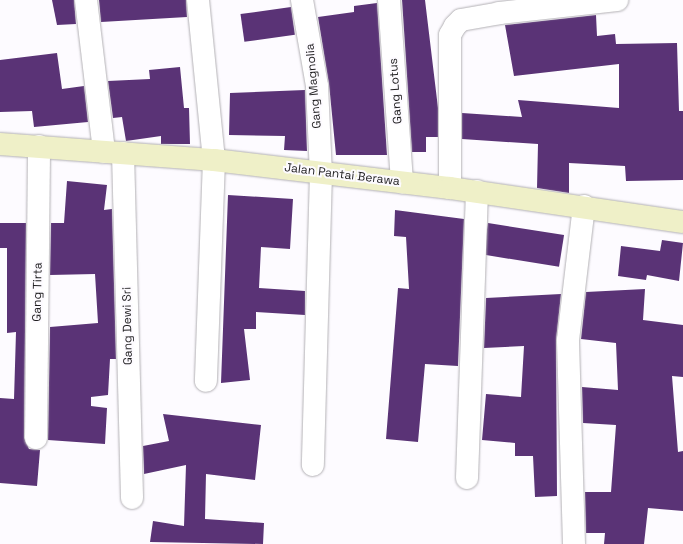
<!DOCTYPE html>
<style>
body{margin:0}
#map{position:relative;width:683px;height:544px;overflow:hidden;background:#fdfbff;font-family:"Space Grotesk",sans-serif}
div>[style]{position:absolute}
.building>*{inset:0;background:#5a3376;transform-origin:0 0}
.roads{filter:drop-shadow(0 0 1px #b3b1b5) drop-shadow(0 0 1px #b3b1b5)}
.street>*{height:22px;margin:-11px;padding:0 11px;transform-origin:11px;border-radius:11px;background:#fff}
.secondary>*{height:22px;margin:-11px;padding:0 11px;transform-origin:11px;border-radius:11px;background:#eff0c8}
span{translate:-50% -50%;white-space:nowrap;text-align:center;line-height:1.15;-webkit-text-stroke:4px #fdfbff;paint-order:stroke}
.street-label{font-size:12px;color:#1f1e20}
</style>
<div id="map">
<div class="building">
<div style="clip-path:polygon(52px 0,74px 0,76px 24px,57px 25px)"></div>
<div style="clip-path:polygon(99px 0,186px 0,187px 17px,101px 22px)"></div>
<div style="clip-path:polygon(402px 0,425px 0,438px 108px,438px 137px,426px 137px,426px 152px,412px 152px)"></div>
<div style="clip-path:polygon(377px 3px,387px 155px,336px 155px,329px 84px,318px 17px,354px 12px,354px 6px)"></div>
<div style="left:291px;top:7px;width:28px;height:51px;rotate:82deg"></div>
<div style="clip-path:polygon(596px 15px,597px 36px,615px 34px,616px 44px,677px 43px,679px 111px,683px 111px,683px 180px,626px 181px,625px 166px,569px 163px,569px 193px,537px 188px,538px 144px,462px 139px,462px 113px,522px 117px,518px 100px,619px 108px,619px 64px,514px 76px,505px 25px)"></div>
<div style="clip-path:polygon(57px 53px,62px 89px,84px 86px,88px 122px,34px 127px,32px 111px,0 112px,0 60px)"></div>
<div style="clip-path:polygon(180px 67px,184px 108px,189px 108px,190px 144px,161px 144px,161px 136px,126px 141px,122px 117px,113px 118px,108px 81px,150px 79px,149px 70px)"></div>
<div style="clip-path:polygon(305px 90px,307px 151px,284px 150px,285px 136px,229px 135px,230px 93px)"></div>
<div style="clip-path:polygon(67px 181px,107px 185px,104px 210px,112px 209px,116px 359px,110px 359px,108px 395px,91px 397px,91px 406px,107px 408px,105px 444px,48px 440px,50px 327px,98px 323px,95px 274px,50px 275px,51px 223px,64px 223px)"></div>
<div style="clip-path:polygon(228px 195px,293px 199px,290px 249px,261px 247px,259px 288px,305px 291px,305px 315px,256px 312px,256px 329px,244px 329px,250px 380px,221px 383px)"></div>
<div style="clip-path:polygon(395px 210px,464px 219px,458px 366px,425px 364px,418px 442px,386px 439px,398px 288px,409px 289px,406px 237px,394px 236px)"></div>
<div style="clip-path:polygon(0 223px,26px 223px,24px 438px,29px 449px,40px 450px,37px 486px,0 483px,0 398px,14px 399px,16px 332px,7px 333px,7px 248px,0 248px)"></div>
<div style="left:488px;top:223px;width:77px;height:32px;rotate:9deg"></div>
<div style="clip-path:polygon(662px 240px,683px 243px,679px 281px,647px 275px,646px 280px,618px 276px,621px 246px,660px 251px)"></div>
<div style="clip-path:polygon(645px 289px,643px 320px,683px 325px,683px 377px,672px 376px,678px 452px,683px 451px,683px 511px,648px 508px,644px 544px,604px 544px,605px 533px,586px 533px,585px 492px,611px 492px,616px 425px,583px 423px,582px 387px,618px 390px,616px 343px,581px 339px,586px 292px)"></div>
<div style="clip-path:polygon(561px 294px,556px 340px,557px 496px,535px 497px,533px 456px,515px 456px,515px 443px,482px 440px,486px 394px,521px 397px,524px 346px,484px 348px,486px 298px)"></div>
<div style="clip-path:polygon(163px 414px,261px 425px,255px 480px,206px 474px,205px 519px,264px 523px,263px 544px,150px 542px,153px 521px,184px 526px,186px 465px,144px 474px,144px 471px,143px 446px,169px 441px)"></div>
</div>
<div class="roads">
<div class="street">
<div style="left:86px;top:0;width:153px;rotate:83.2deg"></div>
<div style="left:198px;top:0;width:161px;rotate:84.3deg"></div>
<div style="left:214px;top:160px;width:221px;rotate:92.1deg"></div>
<div style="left:302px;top:0;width:87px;rotate:80.1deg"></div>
<div style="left:317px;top:86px;width:87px;rotate:87.4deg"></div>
<div style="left:321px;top:173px;width:292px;rotate:91.6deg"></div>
<div style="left:389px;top:0;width:183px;rotate:85.9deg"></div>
<div style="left:123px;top:153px;width:345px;rotate:88.5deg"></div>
<div style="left:450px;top:188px;width:153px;rotate:-90deg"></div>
<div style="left:450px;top:35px;width:10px;rotate:-61deg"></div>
<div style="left:455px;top:26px;width:8px;rotate:-45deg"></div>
<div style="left:461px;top:20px;width:39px;rotate:-10deg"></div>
<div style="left:499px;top:13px;width:119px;rotate:-6.3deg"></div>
<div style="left:36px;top:438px;width:292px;rotate:-89.4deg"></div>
<div style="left:467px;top:478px;width:287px;rotate:-88deg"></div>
<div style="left:574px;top:544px;width:204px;rotate:-91.7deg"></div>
<div style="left:568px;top:340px;width:135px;rotate:-83.2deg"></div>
</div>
<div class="secondary">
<div style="left:0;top:144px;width:215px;rotate:4.3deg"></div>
<div style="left:214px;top:160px;width:238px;rotate:6.8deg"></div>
<div style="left:450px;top:188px;width:235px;rotate:8.3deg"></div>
</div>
</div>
<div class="street-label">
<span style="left:314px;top:86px;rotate:-95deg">Gang Magnolia</span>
<span style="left:396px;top:91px;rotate:-94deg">Gang Lotus</span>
<span style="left:342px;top:175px;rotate:7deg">Jalan Pantai Berawa</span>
<span style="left:38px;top:292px;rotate:-89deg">Gang Tirta</span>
<span style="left:128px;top:326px;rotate:-91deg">Gang Dewi Sri</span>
</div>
</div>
